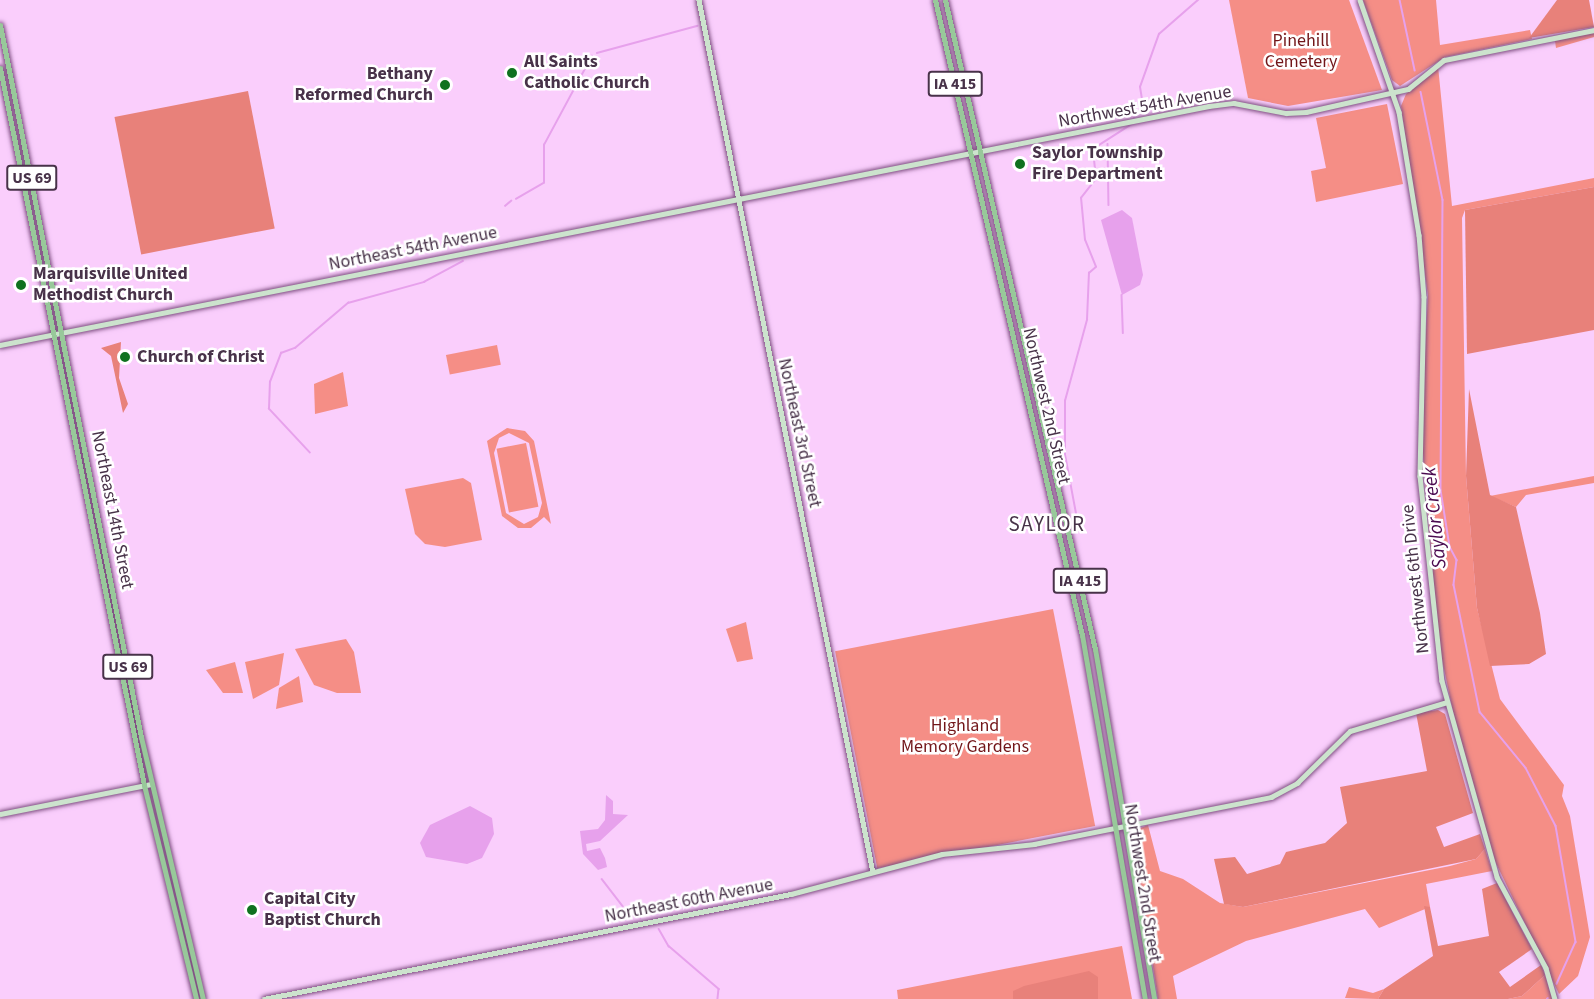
<!DOCTYPE html>
<style>
body{margin:0}
#map{position:relative;width:1594px;height:999px;overflow:hidden;background:#facefc;font-family:"Source Sans 3",sans-serif}
div>[style]{position:absolute}
.green>*{inset:0;background:#f58e86;transform-origin:0 0}
.forest>*{inset:0;background:#e8817a;transform-origin:0 0}
.water>*{inset:0;background:#e7a1ec}
.stream>*{height:1.5px;margin:-0.75px;padding:0 0.75px;transform-origin:0.75px;border-radius:0.75px;background:#e7a1ec}
.roads{filter:drop-shadow(0 0 2px #7f4f82) drop-shadow(0 0 2px #7f4f82)}
.secondary>*{height:4.5px;margin:-2.25px;padding:0 2.25px;transform-origin:2.25px;border-radius:2.25px;background:#cce3cd}
.primary>*{height:5px;margin:-2.5px;padding:0 2.5px;transform-origin:2.5px;border-radius:2.5px;background:#98c89a}
.dots>*{width:16px;height:16px;translate:-50% -50%;box-sizing:border-box;border:3px solid #fff;border-radius:50%}
span{translate:-50% -50%;white-space:nowrap;text-align:center;line-height:1.15;-webkit-text-stroke:5px #fff;paint-order:stroke}
.shield-label span{padding:2px 4px;background:#fff;border:2px solid;border-radius:4px;-webkit-text-stroke-width:0}
.shield-label{font-size:16px;color:#483249;font-weight:700}
.park-label{font-size:18px;color:#721619}
.poi-label{font-size:18px;color:#483249;font-weight:700}
.left{translate:0 -50%;text-align:left}
.right{translate:-100% -50%;text-align:right}
.street-label{font-size:18px;color:#483249}
.water-label{font-size:20px;color:#4a0a4f;font-style:italic}
.quarter-label{font-size:21px;color:#483249;letter-spacing:1.5px}
</style>
<div id="map">
<div class="green">
<div style="clip-path:polygon(1229px 0,1349px 0,1382px 90px,1288px 106px,1248px 98px)"></div>
<div style="clip-path:polygon(1363px 0,1436px 0,1440px 45px,1530px 30px,1532px 39px,1445px 57px,1400px 86px,1392px 80px)"></div>
<div style="clip-path:polygon(1594px 33px,1594px 37px,1556px 48px,1555px 41px)"></div>
<div style="clip-path:polygon(1438px 66px,1452px 206px,1594px 178px,1594px 187px,1465px 210px,1462px 218px,1466px 476px,1477px 608px,1500px 699px,1564px 785px,1562px 796px,1570px 816px,1590px 937px,1578px 976px,1559px 994px,1494px 859px,1459px 740px,1439px 645px,1421px 429px,1428px 295px,1401px 106px,1406px 94px)"></div>
<div style="clip-path:polygon(1387px 104px,1403px 184px,1316px 202px,1311px 171px,1326px 168px,1316px 118px)"></div>
<div style="left:497px;top:345px;width:20px;height:52px;rotate:79deg"></div>
<div style="clip-path:polygon(343px 372px,348px 406px,315px 414px,314px 384px)"></div>
<div style="clip-path:polygon(evenodd,507px 428px,525px 431px,534px 441px,551px 524px,544px 517px,531px 528px,518px 528px,502px 516px,487px 441px,507px 428px,509px 433px,529px 443px,542px 503px,538px 517px,524px 524px,506px 513px,494px 453px,499px 438px,509px 433px)"></div>
<div style="left:526px;top:443px;width:65px;height:30px;rotate:79deg"></div>
<div style="clip-path:polygon(1594px 476px,1594px 483px,1526px 495px,1516px 507px,1490px 496px)"></div>
<div style="clip-path:polygon(463px 478px,471px 483px,482px 540px,445px 547px,425px 544px,415px 534px,405px 489px)"></div>
<div style="left:1053px;top:609px;width:221px;height:222px;rotate:79deg"></div>
<div style="clip-path:polygon(746px 622px,753px 659px,737px 662px,726px 629px)"></div>
<div style="clip-path:polygon(346px 639px,354px 652px,361px 693px,337px 693px,314px 685px,295px 649px)"></div>
<div style="clip-path:polygon(284px 653px,279px 685px,253px 699px,245px 662px)"></div>
<div style="clip-path:polygon(235px 662px,243px 693px,223px 693px,206px 670px)"></div>
<div style="clip-path:polygon(299px 676px,303px 702px,276px 709px,279px 688px)"></div>
<div style="clip-path:polygon(1148px 825px,1160px 871px,1183px 879px,1220px 903px,1243px 907px,1450px 866px,1476px 859px,1485px 849px,1492px 871px,1426px 884px,1430px 907px,1379px 928px,1365px 909px,1246px 941px,1173px 976px,1177px 999px,1158px 999px,1134px 843px,1138px 829px)"></div>
<div style="clip-path:polygon(1122px 946px,1132px 999px,898px 999px,897px 990px)"></div>
<div style="clip-path:polygon(1545px 975px,1552px 999px,1508px 999px,1522px 996px)"></div>
<div style="clip-path:polygon(1349px 987px,1373px 993px,1384px 989px,1378px 999px,1345px 998px)"></div>
</div>
<div class="forest">
<div style="clip-path:polygon(1557px 0,1589px 0,1594px 27px,1529px 38px)"></div>
<div style="left:248px;top:91px;width:140px;height:136px;rotate:79deg"></div>
<div style="clip-path:polygon(1594px 187px,1594px 330px,1467px 354px,1465px 210px)"></div>
<div style="clip-path:polygon(121px 342px,119px 378px,128px 404px,123px 413px,111px 356px,101px 348px)"></div>
<div style="clip-path:polygon(1469px 389px,1490px 495px,1516px 507px,1540px 613px,1546px 654px,1529px 664px,1490px 666px,1477px 608px,1466px 476px)"></div>
<div style="clip-path:polygon(1438px 710px,1445px 714px,1473px 813px,1436px 827px,1444px 847px,1480px 834px,1485px 849px,1476px 859px,1243px 907px,1224px 904px,1214px 859px,1235px 857px,1247px 874px,1280px 864px,1286px 852px,1325px 843px,1347px 823px,1340px 787px,1427px 771px,1416px 713px)"></div>
<div style="clip-path:polygon(1497px 883px,1532px 949px,1499px 972px,1510px 987px,1541px 965px,1545px 975px,1522px 996px,1508px 999px,1378px 999px,1384px 989px,1433px 956px,1424px 906px,1430px 907px,1438px 946px,1489px 936px,1482px 889px)"></div>
<div style="clip-path:polygon(1089px 971px,1098px 977px,1098px 999px,1013px 999px,1013px 991px,1024px 986px)"></div>
</div>
<div class="water">
<div style="clip-path:polygon(1122px 210px,1132px 218px,1143px 275px,1140px 285px,1122px 295px,1101px 220px)"></div>
<div style="clip-path:polygon(606px 795px,613px 801px,613px 814px,628px 815px,600px 841px,586px 844px,587px 851px,600px 848px,605px 858px,607px 867px,598px 870px,583px 854px,580px 831px,598px 829px,605px 820px)"></div>
<div style="clip-path:polygon(470px 806px,492px 818px,494px 834px,482px 858px,467px 864px,426px 857px,420px 843px,430px 825px)"></div>
</div>
<div class="stream">
<div style="left:1400px;top:0;width:72px;rotate:77.9deg"></div>
<div style="left:597px;top:53px;width:104px;rotate:-15.1deg"></div>
<div style="left:1421px;top:92px;width:110px;rotate:78.5deg"></div>
<div style="left:1443px;top:200px;width:290px;rotate:90.4deg"></div>
<div style="left:1441px;top:490px;width:58px;rotate:81deg"></div>
<div style="left:1450px;top:547px;width:15px;rotate:62deg"></div>
<div style="left:1457px;top:560px;width:25px;rotate:97deg"></div>
<div style="left:1454px;top:585px;width:130px;rotate:78.4deg"></div>
<div style="left:1480px;top:712px;width:72px;rotate:50.6deg"></div>
<div style="left:1526px;top:768px;width:65px;rotate:62.7deg"></div>
<div style="left:1556px;top:826px;width:118px;rotate:80.2deg"></div>
<div style="left:1576px;top:942px;width:46px;rotate:114.3deg"></div>
<div style="left:1134px;top:118px;width:15px;rotate:-53deg"></div>
<div style="left:1143px;top:106px;width:19px;rotate:-99deg"></div>
<div style="left:1140px;top:87px;width:56px;rotate:-70.3deg"></div>
<div style="left:1159px;top:34px;width:52px;rotate:-41.1deg"></div>
<div style="left:1108px;top:144px;width:61px;rotate:89.1deg"></div>
<div style="left:516px;top:199px;width:32px;rotate:-30deg"></div>
<div style="left:544px;top:183px;width:38px;rotate:-90deg"></div>
<div style="left:544px;top:145px;width:101px;rotate:-61.7deg"></div>
<div style="left:505px;top:206px;width:8px;rotate:-40deg"></div>
<div style="left:1122px;top:295px;width:38px;rotate:88deg"></div>
<div style="left:310px;top:453px;width:60px;rotate:-133deg"></div>
<div style="left:269px;top:409px;width:27px;rotate:-88deg"></div>
<div style="left:270px;top:382px;width:31px;rotate:-69deg"></div>
<div style="left:281px;top:353px;width:15px;rotate:-20deg"></div>
<div style="left:295px;top:348px;width:70px;rotate:-40.3deg"></div>
<div style="left:348px;top:303px;width:79px;rotate:-15.4deg"></div>
<div style="left:424px;top:282px;width:44px;rotate:-28.3deg"></div>
<div style="left:1077px;top:519px;width:65px;rotate:-100.6deg"></div>
<div style="left:1065px;top:455px;width:54px;rotate:-90deg"></div>
<div style="left:1065px;top:401px;width:84px;rotate:-74.8deg"></div>
<div style="left:1087px;top:320px;width:47px;rotate:-87.6deg"></div>
<div style="left:1089px;top:273px;width:9px;rotate:-41deg"></div>
<div style="left:1096px;top:267px;width:29px;rotate:-112deg"></div>
<div style="left:1085px;top:240px;width:42px;rotate:-95.4deg"></div>
<div style="left:1081px;top:198px;width:24px;rotate:-52deg"></div>
<div style="left:1096px;top:179px;width:30px;rotate:-96deg"></div>
<div style="left:1093px;top:149px;width:46px;rotate:-32.7deg"></div>
<div style="left:602px;top:879px;width:44px;rotate:52.4deg"></div>
<div style="left:629px;top:914px;width:12px;rotate:20deg"></div>
<div style="left:659px;top:929px;width:20px;rotate:60deg"></div>
<div style="left:669px;top:946px;width:66px;rotate:40.7deg"></div>
<div style="left:719px;top:989px;width:10px;rotate:96deg"></div>
<div style="left:1547px;top:999px;width:1px;rotate:-45deg"></div>
</div>
<div class="roads">
<div class="secondary">
<div style="left:699px;top:0;width:889px;rotate:78.72deg"></div>
<div style="left:1360px;top:0;width:119px;rotate:70.8deg"></div>
<div style="left:1399px;top:112px;width:125px;rotate:80.8deg"></div>
<div style="left:1419px;top:235px;width:62px;rotate:85.4deg"></div>
<div style="left:1424px;top:297px;width:179px;rotate:91.3deg"></div>
<div style="left:1420px;top:476px;width:206px;rotate:83.9deg"></div>
<div style="left:1442px;top:681px;width:204px;rotate:74.3deg"></div>
<div style="left:1497px;top:877px;width:103px;rotate:61.7deg"></div>
<div style="left:1546px;top:968px;width:32px;rotate:74deg"></div>
<div style="left:0;top:345px;width:1232px;rotate:-11.18deg"></div>
<div style="left:1209px;top:106px;width:25px;rotate:-7deg"></div>
<div style="left:1234px;top:103px;width:53px;rotate:10.9deg"></div>
<div style="left:1286px;top:113px;width:20px;rotate:-3deg"></div>
<div style="left:1306px;top:112px;width:105px;rotate:-12.7deg"></div>
<div style="left:1408px;top:89px;width:46px;rotate:-38.9deg"></div>
<div style="left:1444px;top:60px;width:153px;rotate:-11.3deg"></div>
<div style="left:0;top:814px;width:154px;rotate:-11.2deg"></div>
<div style="left:264px;top:999px;width:537px;rotate:-11.27deg"></div>
<div style="left:791px;top:894px;width:156px;rotate:-14.8deg"></div>
<div style="left:942px;top:854px;width:93px;rotate:-6.2deg"></div>
<div style="left:1034px;top:844px;width:242px;rotate:-11.2deg"></div>
<div style="left:1271px;top:797px;width:30px;rotate:-28deg"></div>
<div style="left:1297px;top:783px;width:74px;rotate:-44.5deg"></div>
<div style="left:1350px;top:731px;width:101px;rotate:-16.6deg"></div>
</div>
<div class="primary">
<div style="left:935px;top:0;width:652px;rotate:76.97deg"></div>
<div style="left:1082px;top:635px;width:369px;rotate:80.2deg"></div>
<div style="left:945px;top:0;width:666px;rotate:76.99deg"></div>
<div style="left:1095px;top:649px;width:355px;rotate:80.4deg"></div>
<div style="left:0;top:25px;width:726px;rotate:78.8deg"></div>
<div style="left:141px;top:737px;width:269px;rotate:76.7deg"></div>
<div style="left:0;top:68px;width:731px;rotate:78.64deg"></div>
<div style="left:144px;top:785px;width:220px;rotate:76.3deg"></div>
</div>
</div>
<div class="dots">
<div style="left:512px;top:73px;background:#0f711f"></div>
<div style="left:445px;top:85px;background:#0f711f"></div>
<div style="left:1020px;top:164px;background:#0f711f"></div>
<div style="left:21px;top:285px;background:#0f711f"></div>
<div style="left:125px;top:357px;background:#0f711f"></div>
<div style="left:252px;top:910px;background:#0f711f"></div>
</div>
<div class="shield-label">
<span style="left:955px;top:84px">IA 415</span>
<span style="left:32px;top:178px">US 69</span>
<span style="left:1080px;top:581px">IA 415</span>
<span style="left:128px;top:667px">US 69</span>
</div>
<div class="park-label">
<span style="left:1301px;top:52px">Pinehill<br>Cemetery</span>
<span style="left:965px;top:737px">Highland<br>Memory Gardens</span>
</div>
<div class="poi-label">
<span class="left" style="left:524px;top:73px">All Saints<br>Catholic Church</span>
<span class="right" style="left:433px;top:85px">Bethany<br>Reformed Church</span>
<span class="left" style="left:1032px;top:164px">Saylor Township<br>Fire Department</span>
<span class="left" style="left:33px;top:285px">Marquisville United<br>Methodist Church</span>
<span class="left" style="left:137px;top:357px">Church of Christ</span>
<span class="left" style="left:264px;top:910px">Capital City<br>Baptist Church</span>
</div>
<div class="street-label">
<span style="left:1145px;top:107px;rotate:-10deg">Northwest 54th Avenue</span>
<span style="left:413px;top:249px;rotate:-11deg">Northeast 54th Avenue</span>
<span style="left:1046px;top:406px;rotate:77deg">Northwest 2nd Street</span>
<span style="left:799px;top:433px;rotate:78deg">Northeast 3rd Street</span>
<span style="left:112px;top:510px;rotate:79deg">Northeast 14th Street</span>
<span style="left:1416px;top:579px;rotate:-96deg">Northwest 6th Drive</span>
<span style="left:1142px;top:883px;rotate:81deg">Northwest 2nd Street</span>
<span style="left:689px;top:901px;rotate:-11deg">Northeast 60th Avenue</span>
</div>
<div class="water-label">
<span style="left:1435px;top:518px;rotate:-96deg">Saylor Creek</span>
</div>
<div class="quarter-label">
<span style="left:1047px;top:524px">SAYLOR</span>
</div>
</div>
